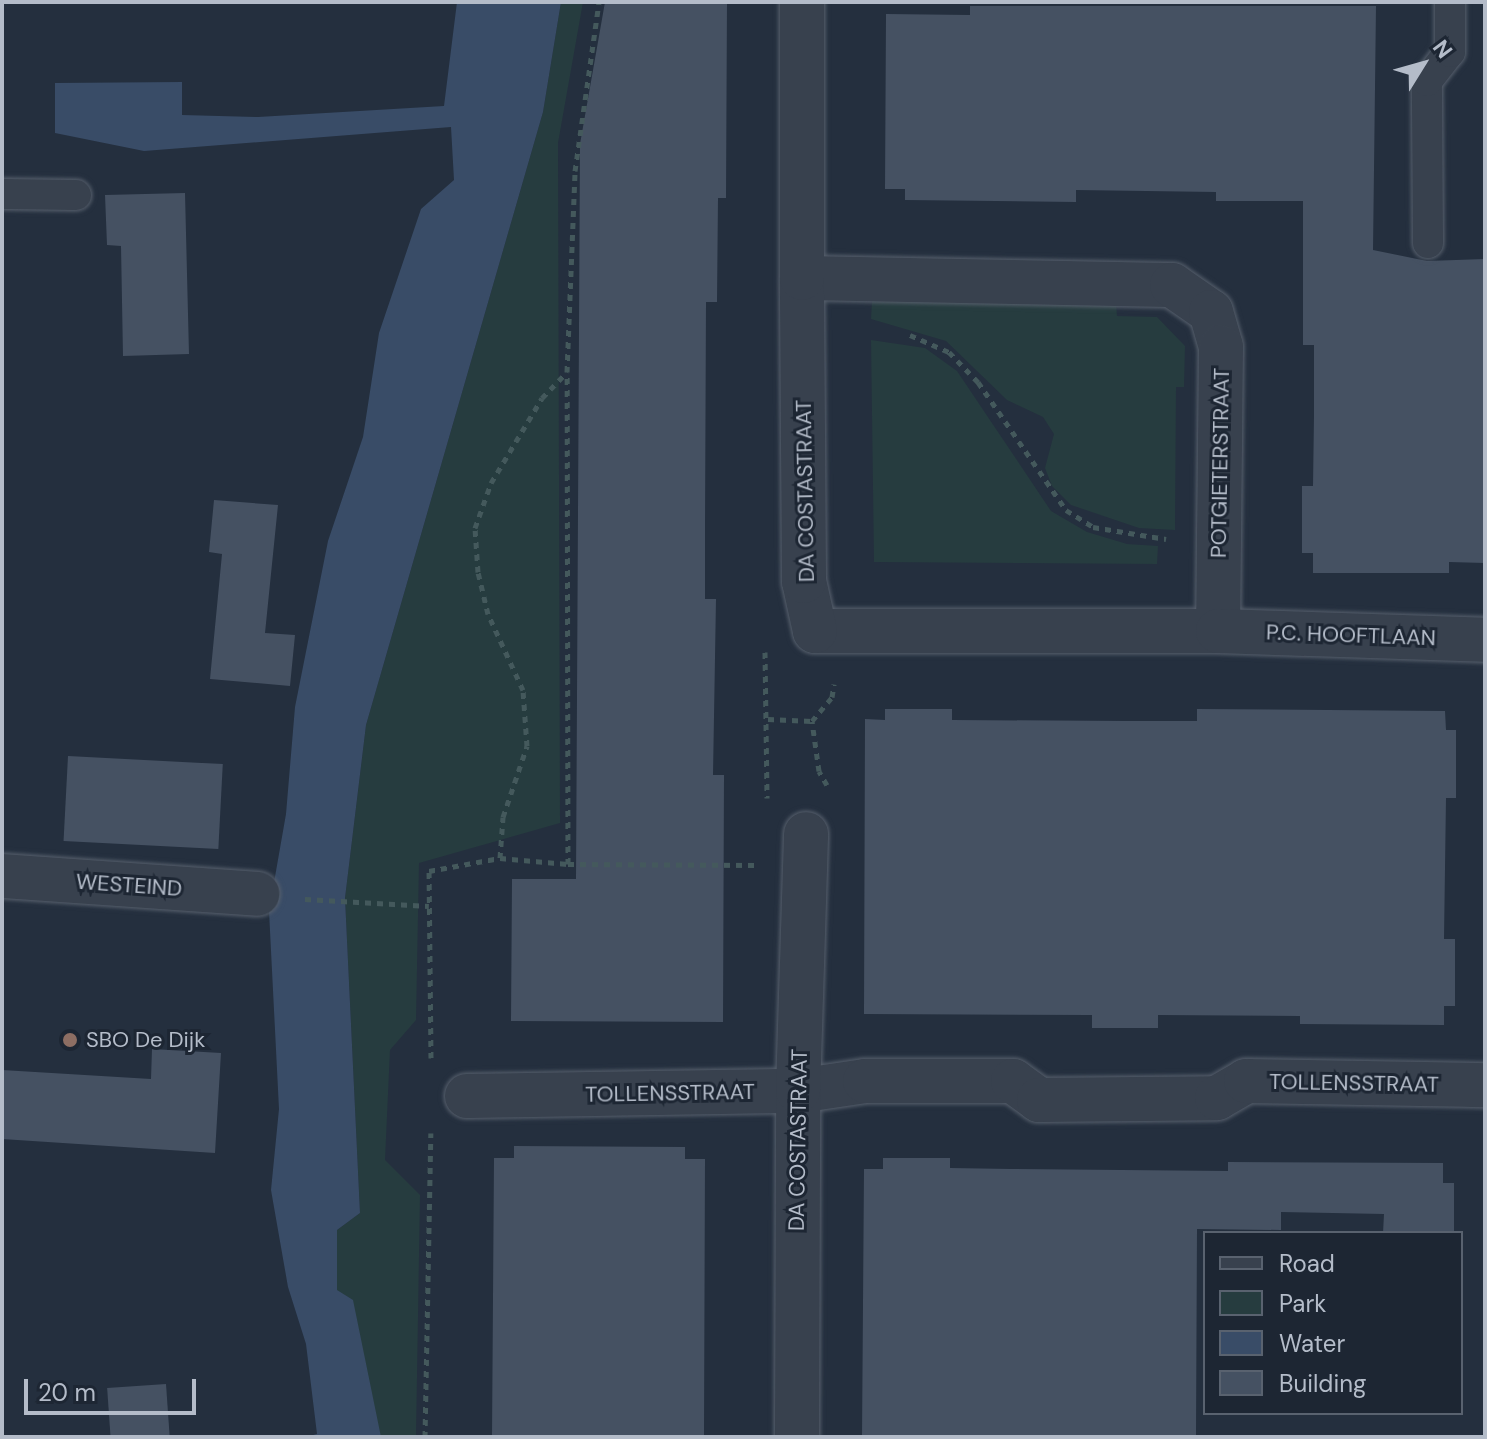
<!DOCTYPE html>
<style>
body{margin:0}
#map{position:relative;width:1487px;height:1439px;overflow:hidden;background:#242f3e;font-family:"DM Sans",sans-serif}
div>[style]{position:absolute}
.green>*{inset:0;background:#263c3f}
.water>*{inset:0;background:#394c67}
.building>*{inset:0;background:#455162;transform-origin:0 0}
.path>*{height:5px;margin-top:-2.5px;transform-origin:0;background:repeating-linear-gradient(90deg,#44595c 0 6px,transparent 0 12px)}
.roads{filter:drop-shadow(0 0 2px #565f6c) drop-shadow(0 0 2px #565f6c)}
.service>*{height:30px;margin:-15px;padding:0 15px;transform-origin:15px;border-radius:15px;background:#38414e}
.minor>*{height:44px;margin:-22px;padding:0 22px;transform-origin:22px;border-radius:22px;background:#38414e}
.dots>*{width:22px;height:22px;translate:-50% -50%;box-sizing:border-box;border:4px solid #1d2633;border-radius:50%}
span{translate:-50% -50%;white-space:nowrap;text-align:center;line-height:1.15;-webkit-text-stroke:6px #1d2633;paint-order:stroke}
.street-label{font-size:22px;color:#b4bcc9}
.poi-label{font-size:22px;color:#b4bcc9}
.left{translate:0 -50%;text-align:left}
.frame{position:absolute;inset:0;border:4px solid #b4bcc9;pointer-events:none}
.legend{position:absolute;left:1203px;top:1231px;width:260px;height:184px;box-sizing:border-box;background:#1d2633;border:2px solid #59626f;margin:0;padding:10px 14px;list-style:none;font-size:24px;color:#b4bcc9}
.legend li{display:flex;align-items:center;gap:16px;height:40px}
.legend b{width:40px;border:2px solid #59626f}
.north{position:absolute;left:1383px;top:24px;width:80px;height:80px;-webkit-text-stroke:6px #1d2633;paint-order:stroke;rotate:53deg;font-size:22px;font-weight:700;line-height:32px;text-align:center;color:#b4bcc9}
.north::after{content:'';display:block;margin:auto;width:28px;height:36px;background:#b4bcc9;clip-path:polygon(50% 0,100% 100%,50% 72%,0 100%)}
.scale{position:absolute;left:24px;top:1379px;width:172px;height:36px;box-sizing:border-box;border:4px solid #b4bcc9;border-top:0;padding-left:10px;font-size:24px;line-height:28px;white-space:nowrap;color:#b4bcc9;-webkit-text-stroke:6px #1d2633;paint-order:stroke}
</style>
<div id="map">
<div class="green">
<div style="clip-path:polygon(561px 2px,583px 2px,558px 143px,560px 823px,419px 863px,416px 1020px,390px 1050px,385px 1160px,420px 1195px,416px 1437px,381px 1437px,337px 1290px,337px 1230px,360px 1213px,345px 898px,366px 725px,543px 112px)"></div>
<div style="clip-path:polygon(872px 301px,1116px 303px,1117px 316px,1157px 317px,1185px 346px,1184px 387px,1176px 387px,1175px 530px,1139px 528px,1071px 505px,1052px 486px,1045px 468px,1054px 434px,1043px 417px,1007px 400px,946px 341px,871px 319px)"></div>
<div style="clip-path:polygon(871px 340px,925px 348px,957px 371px,1051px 511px,1087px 532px,1127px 544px,1158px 546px,1157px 564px,874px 562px)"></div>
</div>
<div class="water">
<div style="clip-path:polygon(457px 2px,561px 2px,543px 112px,366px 725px,345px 898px,360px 1213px,337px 1230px,337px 1290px,353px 1300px,381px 1437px,306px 1437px,317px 1434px,306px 1344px,288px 1287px,271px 1190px,279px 1109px,269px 911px,286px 814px,295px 707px,328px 541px,363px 437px,379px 333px,421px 209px,454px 180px,451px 127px,144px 151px,55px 133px,55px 83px,182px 82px,182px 115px,258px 117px,444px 106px)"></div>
</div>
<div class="building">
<div style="clip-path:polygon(605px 2px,727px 2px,726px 198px,718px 198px,717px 302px,706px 302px,705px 529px,705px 599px,716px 599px,713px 775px,724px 775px,723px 1022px,511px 1021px,512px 879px,576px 879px,580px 144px)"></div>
<div style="clip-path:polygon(970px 6px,1376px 6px,1373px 250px,1427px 261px,1485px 259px,1485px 563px,1449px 562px,1449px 573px,1313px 573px,1313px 553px,1302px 553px,1302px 486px,1313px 486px,1314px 415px,1314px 345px,1303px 345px,1303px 201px,1216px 201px,1216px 192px,1076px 190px,1076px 202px,905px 200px,905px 189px,885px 189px,886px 14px,970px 15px)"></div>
<div style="clip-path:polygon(185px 193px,189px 354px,123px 356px,121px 246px,107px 245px,105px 195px)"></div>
<div style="clip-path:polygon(214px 500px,278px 505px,265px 633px,295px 635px,290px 686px,210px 679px,222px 554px,209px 552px)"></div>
<div style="clip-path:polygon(885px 709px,952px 709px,952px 720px,1126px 721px,1197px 721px,1197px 709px,1445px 711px,1446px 730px,1456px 730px,1456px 798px,1446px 798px,1445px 868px,1444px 939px,1455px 939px,1455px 1006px,1444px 1006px,1444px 1025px,1300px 1024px,1300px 1016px,1158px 1015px,1158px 1028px,1092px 1028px,1092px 1015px,864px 1014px,865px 719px,885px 720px)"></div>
<div style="left:68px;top:756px;width:155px;height:85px;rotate:3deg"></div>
<div style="clip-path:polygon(152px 1049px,221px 1053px,215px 1153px,2px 1139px,2px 1070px,151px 1079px)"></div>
<div style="clip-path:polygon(514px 1146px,685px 1147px,685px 1159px,705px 1159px,704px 1437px,492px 1437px,494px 1158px,514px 1158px)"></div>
<div style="clip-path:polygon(883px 1158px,950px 1158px,950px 1168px,1011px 1169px,1228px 1171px,1228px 1162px,1443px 1163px,1443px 1183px,1454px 1183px,1454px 1233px,1383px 1233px,1384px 1214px,1281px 1212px,1281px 1230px,1197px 1229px,1196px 1437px,862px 1437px,864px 1169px,883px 1169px)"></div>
<div style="left:166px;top:1384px;width:53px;height:59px;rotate:86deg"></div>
</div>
<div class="path">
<div style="left:910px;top:335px;width:43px;rotate:23.6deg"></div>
<div style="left:949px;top:352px;width:42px;rotate:46deg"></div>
<div style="left:978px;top:382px;width:155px;rotate:55.5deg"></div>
<div style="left:1066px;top:510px;width:32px;rotate:32deg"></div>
<div style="left:1093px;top:527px;width:74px;rotate:9.3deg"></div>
<div style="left:765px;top:652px;width:146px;rotate:89.2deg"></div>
<div style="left:768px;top:719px;width:44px;rotate:2.6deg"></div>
<div style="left:827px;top:785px;width:16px;rotate:-120deg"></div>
<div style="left:819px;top:771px;width:50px;rotate:-98deg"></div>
<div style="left:812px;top:721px;width:31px;rotate:-50deg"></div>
<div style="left:832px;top:697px;width:13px;rotate:-81deg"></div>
<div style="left:500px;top:858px;width:41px;rotate:-85.8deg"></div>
<div style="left:503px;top:817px;width:75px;rotate:-71.3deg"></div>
<div style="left:527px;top:746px;width:56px;rotate:-94.1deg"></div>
<div style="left:523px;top:690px;width:84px;rotate:-114.7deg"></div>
<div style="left:488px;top:614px;width:43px;rotate:-103.4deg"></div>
<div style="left:478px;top:572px;width:44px;rotate:-93.9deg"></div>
<div style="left:475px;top:528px;width:48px;rotate:-70.4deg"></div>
<div style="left:491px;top:483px;width:99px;rotate:-59deg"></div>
<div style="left:542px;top:398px;width:36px;rotate:-46deg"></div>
<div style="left:568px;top:864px;width:187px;rotate:0.3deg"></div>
<div style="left:305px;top:899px;width:124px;rotate:3.2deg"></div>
<div style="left:431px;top:1058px;width:187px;rotate:-90.6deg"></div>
<div style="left:429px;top:871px;width:72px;rotate:-10.4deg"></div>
<div style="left:500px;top:858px;width:68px;rotate:5deg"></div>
<div style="left:568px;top:864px;width:492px;rotate:-90.1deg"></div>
<div style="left:567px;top:372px;width:201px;rotate:-87.7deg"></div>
<div style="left:575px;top:171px;width:171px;rotate:-81.9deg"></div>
<div style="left:425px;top:1437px;width:304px;rotate:-88.9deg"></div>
</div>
<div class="roads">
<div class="service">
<div style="left:2px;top:194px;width:74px;rotate:0.8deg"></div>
<div style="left:1428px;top:243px;width:162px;rotate:-90.4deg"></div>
<div style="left:1427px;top:81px;width:37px;rotate:-52deg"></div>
<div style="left:1450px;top:52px;width:50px;rotate:-90deg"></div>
</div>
<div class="minor">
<div style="left:802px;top:278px;width:370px;rotate:1.1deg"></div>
<div style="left:1172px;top:285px;width:47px;rotate:34.7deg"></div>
<div style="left:1211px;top:312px;width:36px;rotate:74deg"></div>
<div style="left:1221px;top:347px;width:284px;rotate:90.6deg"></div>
<div style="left:1218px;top:631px;width:403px;rotate:180deg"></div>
<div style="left:815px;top:631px;width:51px;rotate:-102.4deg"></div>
<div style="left:804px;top:581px;width:303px;rotate:-90.4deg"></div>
<div style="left:802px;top:278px;width:276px;rotate:-90deg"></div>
<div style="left:1218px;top:631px;width:267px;rotate:1.9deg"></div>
<div style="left:2px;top:876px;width:256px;rotate:4deg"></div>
<div style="left:467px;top:1096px;width:331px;rotate:-0.9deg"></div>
<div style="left:798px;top:1091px;width:68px;rotate:-8.5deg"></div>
<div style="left:865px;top:1081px;width:148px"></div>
<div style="left:1013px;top:1081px;width:32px;rotate:36deg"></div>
<div style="left:1039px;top:1100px;width:178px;rotate:-0.6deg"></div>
<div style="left:1217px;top:1098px;width:34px;rotate:-30deg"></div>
<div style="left:1246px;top:1081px;width:239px;rotate:1deg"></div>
<div style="left:797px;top:1437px;width:346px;rotate:-89.8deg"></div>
<div style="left:798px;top:1091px;width:257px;rotate:-88.2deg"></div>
</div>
</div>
<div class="dots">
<div style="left:70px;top:1040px;background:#8d6e63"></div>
</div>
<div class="street-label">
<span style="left:1220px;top:463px;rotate:-89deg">POTGIETERSTRAAT</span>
<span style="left:805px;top:491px;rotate:-91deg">DA COSTASTRAAT</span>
<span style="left:1351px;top:635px;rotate:2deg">P.C. HOOFTLAAN</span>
<span style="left:129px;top:885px;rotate:4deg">WESTEIND</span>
<span style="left:1354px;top:1083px;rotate:1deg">TOLLENSSTRAAT</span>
<span style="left:670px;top:1093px;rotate:-1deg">TOLLENSSTRAAT</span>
<span style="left:798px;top:1140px;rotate:-89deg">DA COSTASTRAAT</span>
</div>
<div class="poi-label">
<span class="left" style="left:86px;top:1040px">SBO De Dijk</span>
</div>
<div class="frame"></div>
<ul class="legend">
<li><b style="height:10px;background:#38414e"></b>Road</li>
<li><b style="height:22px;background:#263c3f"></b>Park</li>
<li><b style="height:22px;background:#394c67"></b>Water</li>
<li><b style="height:22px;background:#455162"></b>Building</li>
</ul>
<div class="north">N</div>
<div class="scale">20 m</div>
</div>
